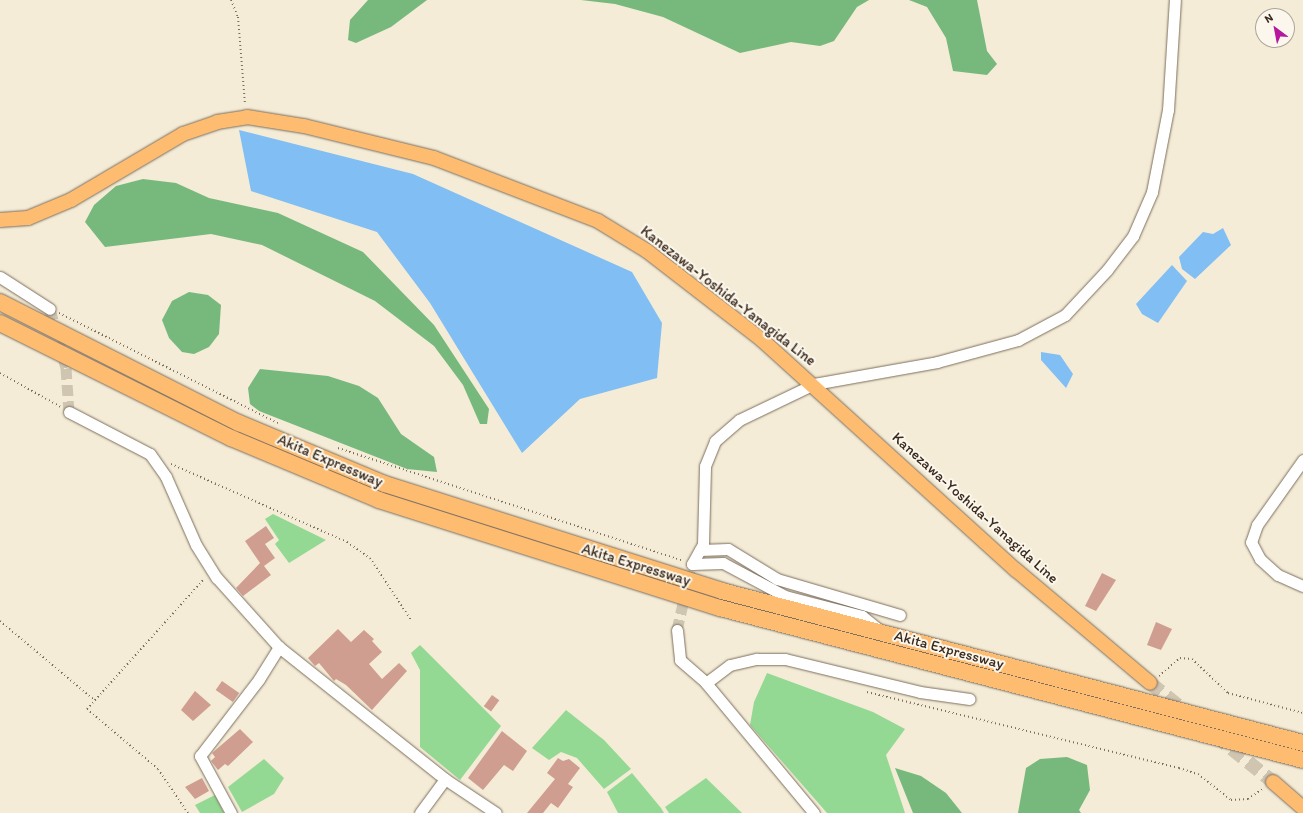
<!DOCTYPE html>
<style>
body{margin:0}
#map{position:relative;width:1303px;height:813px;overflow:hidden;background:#f4ecd6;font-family:Itim,sans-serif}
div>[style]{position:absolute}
.green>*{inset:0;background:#94d993}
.forest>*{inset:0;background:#77b97d}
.water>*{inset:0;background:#81bef4}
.building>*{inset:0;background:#cf9e90;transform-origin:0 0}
.minor-tunnel>*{height:11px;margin-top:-5.5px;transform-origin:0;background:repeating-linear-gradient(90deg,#cfc5b1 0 11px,transparent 0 16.5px)}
.major-tunnel>*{height:14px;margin-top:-7px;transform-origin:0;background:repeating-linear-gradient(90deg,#cfc5b1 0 14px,transparent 0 21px)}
.path>*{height:2px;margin-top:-1px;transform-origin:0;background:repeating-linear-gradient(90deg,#7c6e5e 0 1px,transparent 0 4px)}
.roads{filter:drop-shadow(0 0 1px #7c6e5e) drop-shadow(0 0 1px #7c6e5e)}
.minor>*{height:11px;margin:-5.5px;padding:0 5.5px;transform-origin:5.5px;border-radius:5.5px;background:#fff}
.major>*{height:14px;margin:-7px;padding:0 7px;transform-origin:7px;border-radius:7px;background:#febc71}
.highway>*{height:16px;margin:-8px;padding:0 8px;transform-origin:8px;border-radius:8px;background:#febc71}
span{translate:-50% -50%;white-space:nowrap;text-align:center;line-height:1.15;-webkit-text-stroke:4px #fbf7ec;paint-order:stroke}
.street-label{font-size:15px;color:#3b2a1e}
.north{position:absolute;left:1255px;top:8px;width:40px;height:40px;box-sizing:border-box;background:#fbf7ec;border:1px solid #aea59a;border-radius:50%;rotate:328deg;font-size:11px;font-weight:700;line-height:16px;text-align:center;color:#3b2a1e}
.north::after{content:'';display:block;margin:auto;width:14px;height:18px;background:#b5179e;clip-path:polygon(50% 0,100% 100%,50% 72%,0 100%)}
</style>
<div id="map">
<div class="green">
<div style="clip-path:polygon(273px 514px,326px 540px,289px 563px,275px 544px,279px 540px,265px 519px)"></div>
<div style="clip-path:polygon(420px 645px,501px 726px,460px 780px,420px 747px,420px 670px,411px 653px)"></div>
<div style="clip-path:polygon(767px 673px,873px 712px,905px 729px,886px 755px,905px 813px,827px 813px,750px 725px,754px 702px)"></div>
<div style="clip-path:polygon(566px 710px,604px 740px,631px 769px,604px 789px,577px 758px,561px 752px,549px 760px,532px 748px)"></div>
<div style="clip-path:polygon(264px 759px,284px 778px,274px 794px,242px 812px,228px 787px)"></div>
<div style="clip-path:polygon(632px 773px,661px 808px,664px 813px,618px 813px,607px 792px)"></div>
<div style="clip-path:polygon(706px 778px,742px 813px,669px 813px,665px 807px)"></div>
<div style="clip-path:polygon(215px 795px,224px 813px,200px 813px,195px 805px)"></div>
</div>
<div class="forest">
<div style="clip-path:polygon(368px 0,427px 0,391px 27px,356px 43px,348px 40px,350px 20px)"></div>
<div style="clip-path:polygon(581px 0,869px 0,857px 7px,834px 41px,820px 46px,791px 42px,740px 53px,663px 17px,615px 4px)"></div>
<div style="clip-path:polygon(909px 0,977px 0,987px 51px,997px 64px,987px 75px,953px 71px,946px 38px,927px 7px)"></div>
<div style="clip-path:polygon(143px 179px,176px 183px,209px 198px,278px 213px,363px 252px,434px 325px,489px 409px,487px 424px,480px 424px,463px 385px,434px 346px,375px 301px,262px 245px,211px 234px,105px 247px,85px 222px,94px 205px,116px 186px)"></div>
<div style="clip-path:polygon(189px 292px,208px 295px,221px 305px,219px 334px,209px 347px,194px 354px,182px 352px,169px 338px,162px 320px,172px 301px)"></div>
<div style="clip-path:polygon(260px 369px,328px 376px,359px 386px,378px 398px,401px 434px,434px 457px,437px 472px,407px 469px,259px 411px,250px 404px,248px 388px)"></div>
<div style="clip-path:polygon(1067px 757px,1087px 765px,1090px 790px,1079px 810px,1081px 813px,1018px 813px,1026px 768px,1040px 759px)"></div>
<div style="clip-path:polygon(895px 768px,921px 776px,946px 793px,962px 813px,913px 813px)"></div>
</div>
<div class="water">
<div style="clip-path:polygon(239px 130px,413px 174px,632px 272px,662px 323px,657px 378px,580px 399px,522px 453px,430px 303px,377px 232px,251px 191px)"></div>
<div style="clip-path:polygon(1223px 228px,1231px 245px,1195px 279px,1182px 269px,1179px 257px,1203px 232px,1213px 234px)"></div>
<div style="clip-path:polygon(1172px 265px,1187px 281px,1158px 323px,1142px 314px,1136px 304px)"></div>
<div style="clip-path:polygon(1041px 352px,1060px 355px,1073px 374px,1066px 388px,1041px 360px)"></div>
</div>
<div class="building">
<div style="clip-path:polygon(266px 526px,274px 538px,265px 544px,275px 558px,264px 566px,271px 575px,243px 596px,236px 588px,260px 563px,245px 541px)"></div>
<div style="clip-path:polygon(1102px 573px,1116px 580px,1096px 611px,1085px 606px)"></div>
<div style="clip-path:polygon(1156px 622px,1172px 629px,1161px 650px,1147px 645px)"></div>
<div style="clip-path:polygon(338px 629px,351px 642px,364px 630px,374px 639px,372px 641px,382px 652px,369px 664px,382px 679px,399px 663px,407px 671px,372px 710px,346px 685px,336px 679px,334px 681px,319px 663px,315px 666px,308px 658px)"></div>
<div style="left:222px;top:681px;width:21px;height:11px;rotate:35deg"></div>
<div style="clip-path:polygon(195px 691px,211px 705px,193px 721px,181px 710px)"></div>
<div style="left:492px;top:695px;width:9px;height:14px;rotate:36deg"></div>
<div style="clip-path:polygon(240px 729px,253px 742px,228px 766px,225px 764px,218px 770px,211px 761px,215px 757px,212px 753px)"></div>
<div style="clip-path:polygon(502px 731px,527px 751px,513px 771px,504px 765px,483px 790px,468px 778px)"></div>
<div style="clip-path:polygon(558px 758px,563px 761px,569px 759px,580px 768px,568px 784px,573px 787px,558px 808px,551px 803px,543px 813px,527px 813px,555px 779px,547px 773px)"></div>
<div style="clip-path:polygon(202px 778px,209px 791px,195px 799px,185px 787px)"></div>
</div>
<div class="minor-tunnel">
<div style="left:50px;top:309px;width:61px;rotate:74.8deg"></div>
<div style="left:66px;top:368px;width:44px;rotate:86.1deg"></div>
<div style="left:677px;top:630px;width:68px;rotate:-77.2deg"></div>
</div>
<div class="major-tunnel">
<div style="left:1150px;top:683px;width:158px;rotate:38.8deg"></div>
</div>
<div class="path">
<div style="left:231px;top:0;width:18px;rotate:68deg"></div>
<div style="left:238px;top:17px;width:87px;rotate:85.4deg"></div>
<div style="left:59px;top:313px;width:245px;rotate:26.7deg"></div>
<div style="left:0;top:373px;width:70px;rotate:29.1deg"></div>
<div style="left:338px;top:448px;width:361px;rotate:18.1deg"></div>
<div style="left:171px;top:464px;width:193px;rotate:23.9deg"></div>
<div style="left:347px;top:542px;width:28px;rotate:35deg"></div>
<div style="left:370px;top:558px;width:74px;rotate:56.5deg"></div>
<div style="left:0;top:621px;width:123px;rotate:40deg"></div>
<div style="left:1159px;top:676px;width:28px;rotate:-41deg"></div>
<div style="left:1180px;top:658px;width:12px;rotate:5deg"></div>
<div style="left:1192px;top:659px;width:50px;rotate:43.4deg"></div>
<div style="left:1228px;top:693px;width:78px;rotate:14.9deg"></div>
<div style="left:867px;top:692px;width:321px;rotate:13.7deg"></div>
<div style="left:1179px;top:768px;width:20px;rotate:18deg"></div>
<div style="left:1198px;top:774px;width:42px;rotate:38.2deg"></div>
<div style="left:1231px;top:800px;width:17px;rotate:-3deg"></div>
<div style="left:1248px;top:799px;width:19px;rotate:-35deg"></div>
<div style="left:188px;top:813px;width:53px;rotate:-124.3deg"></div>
<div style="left:158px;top:769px;width:93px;rotate:-139.8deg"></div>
<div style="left:87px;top:709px;width:175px;rotate:-48deg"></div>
</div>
<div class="roads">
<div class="minor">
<div style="left:0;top:277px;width:59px;rotate:32.6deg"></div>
<div style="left:69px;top:412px;width:91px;rotate:27.4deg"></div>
<div style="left:150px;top:454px;width:28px;rotate:55deg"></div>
<div style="left:166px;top:477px;width:74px;rotate:66.2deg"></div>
<div style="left:196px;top:545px;width:39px;rotate:58deg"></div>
<div style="left:217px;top:578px;width:93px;rotate:48.1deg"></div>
<div style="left:279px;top:647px;width:212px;rotate:38.5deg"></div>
<div style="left:445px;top:779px;width:61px;rotate:33.7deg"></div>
<div style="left:1303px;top:460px;width:80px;rotate:125.3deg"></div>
<div style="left:1257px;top:525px;width:18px;rotate:109deg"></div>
<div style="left:1251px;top:542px;width:19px;rotate:62deg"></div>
<div style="left:1260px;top:559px;width:24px;rotate:42deg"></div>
<div style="left:1278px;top:575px;width:27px;rotate:24deg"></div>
<div style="left:700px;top:550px;width:28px;rotate:-2deg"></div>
<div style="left:728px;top:549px;width:57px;rotate:31.5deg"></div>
<div style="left:777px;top:579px;width:128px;rotate:16.3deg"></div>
<div style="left:692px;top:564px;width:23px;rotate:-61deg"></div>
<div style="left:703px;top:544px;width:78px;rotate:-88.5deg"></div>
<div style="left:705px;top:466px;width:27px;rotate:-68deg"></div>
<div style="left:715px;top:441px;width:32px;rotate:-41deg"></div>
<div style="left:739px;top:420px;width:83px;rotate:-25.6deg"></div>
<div style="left:814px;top:384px;width:125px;rotate:-10.1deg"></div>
<div style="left:937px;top:362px;width:84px;rotate:-15.2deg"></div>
<div style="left:1018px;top:340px;width:53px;rotate:-28deg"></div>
<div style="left:1065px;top:315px;width:62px;rotate:-47deg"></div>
<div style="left:1107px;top:270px;width:43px;rotate:-52.6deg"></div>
<div style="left:1133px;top:236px;width:48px;rotate:-66.6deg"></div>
<div style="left:1152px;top:192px;width:84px;rotate:-79deg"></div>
<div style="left:1168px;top:110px;width:110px;rotate:-86.4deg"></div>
<div style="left:692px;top:564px;width:31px;rotate:-2deg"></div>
<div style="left:723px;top:563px;width:70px;rotate:28deg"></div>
<div style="left:785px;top:596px;width:80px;rotate:14.6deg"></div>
<div style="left:862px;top:616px;width:22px;rotate:39deg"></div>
<div style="left:677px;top:630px;width:30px;rotate:84deg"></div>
<div style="left:680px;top:660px;width:35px;rotate:41deg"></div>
<div style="left:706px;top:683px;width:169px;rotate:50.3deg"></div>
<div style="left:706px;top:683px;width:30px;rotate:-37deg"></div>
<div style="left:730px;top:665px;width:28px;rotate:-13deg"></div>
<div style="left:757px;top:659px;width:28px"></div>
<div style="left:785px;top:659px;width:139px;rotate:13.7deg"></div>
<div style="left:920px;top:692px;width:50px;rotate:8deg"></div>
<div style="left:231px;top:813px;width:65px;rotate:-118.5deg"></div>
<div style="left:200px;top:756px;width:97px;rotate:-52.5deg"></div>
<div style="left:259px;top:679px;width:38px;rotate:-58deg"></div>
<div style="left:420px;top:813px;width:42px;rotate:-53.7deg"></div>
</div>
<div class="major">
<div style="left:0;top:220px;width:28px;rotate:-4deg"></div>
<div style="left:28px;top:218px;width:47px;rotate:-22.7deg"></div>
<div style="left:71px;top:200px;width:130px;rotate:-30.5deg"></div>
<div style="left:183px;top:134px;width:36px;rotate:-19deg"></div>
<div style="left:217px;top:122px;width:30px;rotate:-9deg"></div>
<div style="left:247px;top:117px;width:58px;rotate:9deg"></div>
<div style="left:304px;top:126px;width:134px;rotate:13.8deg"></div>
<div style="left:434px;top:158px;width:176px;rotate:21deg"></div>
<div style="left:598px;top:221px;width:57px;rotate:31.5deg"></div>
<div style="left:647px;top:251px;width:145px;rotate:37.7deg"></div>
<div style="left:762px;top:340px;width:343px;rotate:42.2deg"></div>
<div style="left:1016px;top:570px;width:175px;rotate:40.1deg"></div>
<div style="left:1273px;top:782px;width:40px;rotate:41deg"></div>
</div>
<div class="highway">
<div style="left:0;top:302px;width:268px;rotate:26.9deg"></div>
<div style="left:239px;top:423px;width:158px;rotate:22.7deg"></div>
<div style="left:385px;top:484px;width:354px;rotate:17.6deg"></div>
<div style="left:722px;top:591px;width:601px;rotate:14.66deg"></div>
<div style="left:0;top:323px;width:258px;rotate:26.5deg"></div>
<div style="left:231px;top:438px;width:160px;rotate:22.7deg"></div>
<div style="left:379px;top:500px;width:358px;rotate:17.6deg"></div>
<div style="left:720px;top:608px;width:602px;rotate:14.61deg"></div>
</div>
</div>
<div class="street-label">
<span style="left:728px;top:296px;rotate:38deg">Kanezawa-Yoshida-Yanagida Line</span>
<span style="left:330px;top:461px;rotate:23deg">Akita Expressway</span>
<span style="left:975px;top:508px;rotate:42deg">Kanezawa-Yoshida-Yanagida Line</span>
<span style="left:636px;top:565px;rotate:17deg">Akita Expressway</span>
<span style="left:949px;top:650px;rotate:15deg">Akita Expressway</span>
</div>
<div class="north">N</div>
</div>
